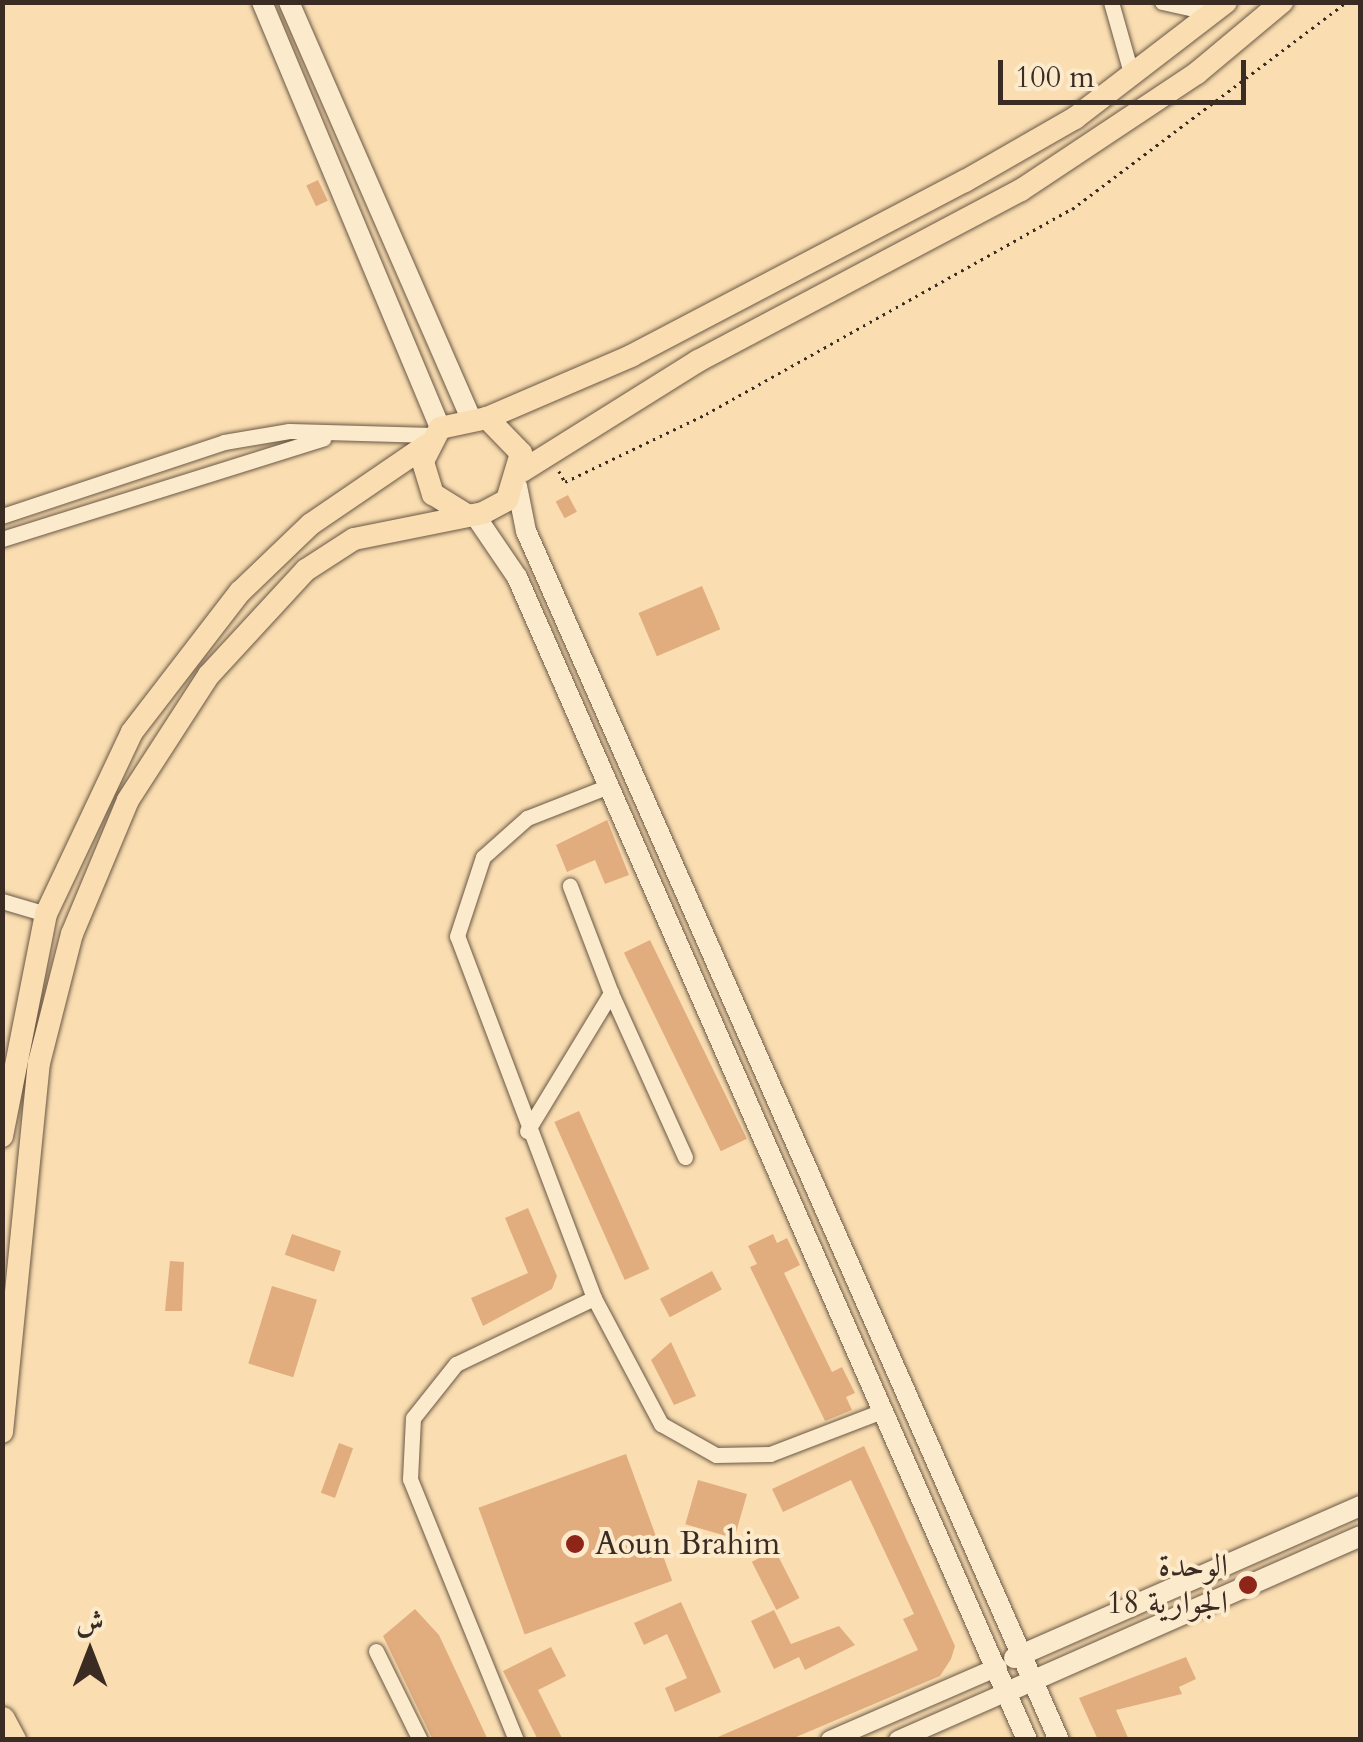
<!DOCTYPE html>
<meta charset="utf-8">
<style>
body{margin:0}
#map{position:relative;width:1363px;height:1742px;overflow:hidden;background:#fadeb1;font-family:Cardo,Amiri,serif}
div>[style]{position:absolute}
.building>*{inset:0;background:#e1ad7f;transform-origin:0 0}
.path>*{height:2.5px;margin-top:-1.25px;transform-origin:0;background:repeating-linear-gradient(90deg,#3b2c23 0 2.5px,transparent 0 7.5px)}
.roads{filter:drop-shadow(0 0 2px #6b5846) drop-shadow(0 0 2px #6b5846)}
.minor>*{height:15px;margin:-7.5px;padding:0 7.5px;transform-origin:7.5px;border-radius:7.5px;background:#fceacc}
.tertiary>*{height:18px;margin:-9px;padding:0 9px;transform-origin:9px;border-radius:9px;background:#fceacc}
.secondary>*{height:20px;margin:-10px;padding:0 10px;transform-origin:10px;border-radius:10px;background:#fceacc}
.primary>*{height:22px;margin:-11px;padding:0 11px;transform-origin:11px;border-radius:11px;background:#fadeb1}
.trunk>*{height:25px;margin:-12.5px;padding:0 12.5px;transform-origin:12.5px;border-radius:12.5px;background:#fadeb1}
.dots>*{width:28px;height:28px;translate:-50% -50%;box-sizing:border-box;border:5px solid #fceacc;border-radius:50%}
span{translate:-50% -50%;white-space:nowrap;text-align:center;line-height:1.15;-webkit-text-stroke:8px #fceacc;paint-order:stroke}
.poi-label{font-size:32px;color:#3b2c23}
.left{translate:0 -50%;text-align:left}
.right{translate:-100% -50%;text-align:right}
.frame{position:absolute;inset:0;border:5px solid #3b2c23;pointer-events:none}
.north{position:absolute;left:40px;top:1602px;width:100px;height:100px;-webkit-text-stroke:8px #fceacc;paint-order:stroke;rotate:0deg;font-size:28px;font-weight:700;line-height:40px;text-align:center;color:#3b2c23}
.north::after{content:'';display:block;margin:auto;width:35px;height:45px;background:#3b2c23;clip-path:polygon(50% 0,100% 100%,50% 72%,0 100%)}
.scale{position:absolute;left:998px;top:60px;width:248px;height:45px;box-sizing:border-box;border:5px solid #3b2c23;border-top:0;padding-left:12px;font-size:30px;line-height:35px;white-space:nowrap;color:#3b2c23;-webkit-text-stroke:8px #fceacc;paint-order:stroke}
</style>
<div id="map">
<div class="building">
<div style="left:318px;top:180px;width:23px;height:13px;rotate:65deg"></div>
<div style="left:568px;top:495px;width:19px;height:14px;rotate:62deg"></div>
<div style="left:702px;top:586px;width:47px;height:69px;rotate:67deg"></div>
<div style="clip-path:polygon(607px 820px,629px 875px,605px 884px,595px 860px,567px 872px,556px 845px)"></div>
<div style="left:650px;top:940px;width:221px;height:29px;rotate:64deg"></div>
<div style="left:579px;top:1111px;width:173px;height:27px;rotate:66deg"></div>
<div style="clip-path:polygon(528px 1208px,557px 1276px,552px 1289px,483px 1326px,471px 1298px,528px 1273px,505px 1218px)"></div>
<div style="left:292px;top:1234px;width:52px;height:22px;rotate:19deg"></div>
<div style="clip-path:polygon(773px 1234px,777px 1243px,787px 1238px,800px 1265px,784px 1273px,832px 1372px,842px 1367px,855px 1393px,846px 1397px,852px 1410px,825px 1421px,750px 1267px,757px 1264px,748px 1246px)"></div>
<div style="clip-path:polygon(170px 1261px,184px 1262px,182px 1311px,165px 1311px)"></div>
<div style="left:712px;top:1271px;width:21px;height:59px;rotate:62deg"></div>
<div style="left:272px;top:1286px;width:47px;height:81px;rotate:17deg"></div>
<div style="clip-path:polygon(671px 1342px,696px 1396px,674px 1405px,651px 1360px)"></div>
<div style="left:339px;top:1443px;width:15px;height:53px;rotate:20deg"></div>
<div style="clip-path:polygon(864px 1446px,955px 1646px,951px 1659px,940px 1676px,789px 1740px,711px 1740px,918px 1650px,903px 1619px,914px 1614px,851px 1480px,783px 1512px,772px 1489px)"></div>
<div style="left:626px;top:1454px;width:135px;height:157px;rotate:70deg"></div>
<div style="left:698px;top:1480px;width:51px;height:46px;rotate:16deg"></div>
<div style="left:775px;top:1550px;width:54px;height:26px;rotate:63deg"></div>
<div style="clip-path:polygon(681px 1602px,721px 1692px,675px 1712px,665px 1688px,687px 1678px,667px 1634px,644px 1645px,634px 1623px)"></div>
<div style="clip-path:polygon(415px 1609px,439px 1635px,488px 1740px,433px 1740px,383px 1636px)"></div>
<div style="clip-path:polygon(774px 1610px,791px 1644px,839px 1626px,855px 1645px,805px 1670px,799px 1657px,774px 1669px,751px 1621px)"></div>
<div style="clip-path:polygon(551px 1647px,566px 1676px,538px 1690px,563px 1740px,538px 1740px,503px 1671px)"></div>
<div style="clip-path:polygon(1186px 1657px,1196px 1679px,1179px 1687px,1182px 1694px,1116px 1710px,1129px 1740px,1098px 1740px,1079px 1698px)"></div>
</div>
<div class="path">
<div style="left:559px;top:471px;width:13px;rotate:61deg"></div>
<div style="left:565px;top:482px;width:157px;rotate:-25.7deg"></div>
<div style="left:706px;top:414px;width:420px;rotate:-29.3deg"></div>
<div style="left:1072px;top:209px;width:344px;rotate:-37deg"></div>
</div>
<div class="roads">
<div class="minor">
<div style="left:1111px;top:2px;width:77px;rotate:74.2deg"></div>
<div style="left:1162px;top:2px;width:51px;rotate:12.4deg"></div>
<div style="left:2px;top:516px;width:234px;rotate:-18.4deg"></div>
<div style="left:224px;top:442px;width:66px;rotate:-9.6deg"></div>
<div style="left:289px;top:431px;width:144px;rotate:1.6deg"></div>
<div style="left:2px;top:539px;width:337px;rotate:-17.4deg"></div>
<div style="left:2px;top:901px;width:46px;rotate:16.5deg"></div>
<div style="left:611px;top:993px;width:180px;rotate:65.7deg"></div>
<div style="left:527px;top:1131px;width:162px;rotate:-58.7deg"></div>
<div style="left:611px;top:993px;width:115px;rotate:-111deg"></div>
<div style="left:594px;top:1298px;width:387px;rotate:-110.7deg"></div>
<div style="left:457px;top:936px;width:83px;rotate:-71.8deg"></div>
<div style="left:483px;top:857px;width:59px;rotate:-41.6deg"></div>
<div style="left:527px;top:818px;width:85px;rotate:-21.4deg"></div>
<div style="left:376px;top:1651px;width:99px;rotate:63.7deg"></div>
<div style="left:516px;top:1740px;width:282px;rotate:-112.1deg"></div>
<div style="left:410px;top:1479px;width:61px;rotate:-87.2deg"></div>
<div style="left:413px;top:1418px;width:69px;rotate:-51.5deg"></div>
<div style="left:456px;top:1364px;width:153px;rotate:-25.6deg"></div>
<div style="left:594px;top:1298px;width:143px;rotate:62deg"></div>
<div style="left:661px;top:1424px;width:63px;rotate:29.4deg"></div>
<div style="left:716px;top:1455px;width:54px;rotate:-1.1deg"></div>
<div style="left:770px;top:1454px;width:120px;rotate:-21deg"></div>
</div>
<div class="tertiary">
<div style="left:830px;top:1740px;width:183px;rotate:-23.5deg"></div>
<div style="left:898px;top:1740px;width:119px;rotate:-23.8deg"></div>
</div>
<div class="secondary">
<div style="left:262px;top:2px;width:462px;rotate:67.3deg"></div>
<div style="left:289px;top:2px;width:452px;rotate:66.4deg"></div>
<div style="left:517px;top:486px;width:46px;rotate:78.7deg"></div>
<div style="left:526px;top:531px;width:1321px;rotate:66.21deg"></div>
<div style="left:474px;top:514px;width:76px;rotate:55.7deg"></div>
<div style="left:517px;top:577px;width:1270px;rotate:66.32deg"></div>
<div style="left:1014px;top:1658px;width:378px;rotate:-23.7deg"></div>
<div style="left:1007px;top:1692px;width:386px;rotate:-23.8deg"></div>
</div>
<div class="primary">
<div style="left:487px;top:418px;width:157px;rotate:-23.3deg"></div>
<div style="left:631px;top:356px;width:377px;rotate:-27.7deg"></div>
<div style="left:965px;top:181px;width:127px;rotate:-29.8deg"></div>
<div style="left:1075px;top:118px;width:190px;rotate:-37.5deg"></div>
<div style="left:522px;top:471px;width:208px;rotate:-32deg"></div>
<div style="left:698px;top:361px;width:365px;rotate:-27.9deg"></div>
<div style="left:1021px;top:190px;width:211px;rotate:-33.6deg"></div>
<div style="left:1197px;top:73px;width:111px;rotate:-39.9deg"></div>
<div style="left:2px;top:1136px;width:226px;rotate:-78.8deg"></div>
<div style="left:46px;top:914px;width:201px;rotate:-64.7deg"></div>
<div style="left:132px;top:732px;width:177px;rotate:-52.4deg"></div>
<div style="left:240px;top:592px;width:98px;rotate:-43.8deg"></div>
<div style="left:311px;top:524px;width:140px;rotate:-34.3deg"></div>
<div style="left:2px;top:1432px;width:371px;rotate:-84.3deg"></div>
<div style="left:39px;top:1063px;width:133px;rotate:-75.7deg"></div>
<div style="left:72px;top:934px;width:145px;rotate:-67.3deg"></div>
<div style="left:128px;top:800px;width:149px;rotate:-57.1deg"></div>
<div style="left:209px;top:675px;width:143px;rotate:-47.3deg"></div>
<div style="left:306px;top:570px;width:57px;rotate:-32.9deg"></div>
<div style="left:354px;top:539px;width:132px;rotate:-11.4deg"></div>
<div style="left:483px;top:513px;width:27px;rotate:-28deg"></div>
<div style="left:507px;top:500px;width:49px;rotate:-73.4deg"></div>
<div style="left:521px;top:453px;width:49px;rotate:-134.2deg"></div>
<div style="left:487px;top:418px;width:48px;rotate:168deg"></div>
<div style="left:440px;top:428px;width:38px;rotate:117deg"></div>
<div style="left:423px;top:462px;width:34px;rotate:73deg"></div>
<div style="left:433px;top:494px;width:38px;rotate:32deg"></div>
</div>
<div class="trunk">
<div style="left:2px;top:1719px;width:24px;rotate:62deg"></div>
</div>
</div>
<div class="dots">
<div style="left:575px;top:1544px;background:#8f2418"></div>
<div style="left:1248px;top:1585px;background:#8f2418"></div>
</div>
<div class="poi-label">
<span class="left" style="left:595px;top:1544px">Aoun Brahim</span>
<span class="right" style="left:1228px;top:1585px">الوحدة<br>الجوارية 18</span>
</div>
<div class="frame"></div>
<div class="north">ش</div>
<div class="scale">100 m</div>
</div>
